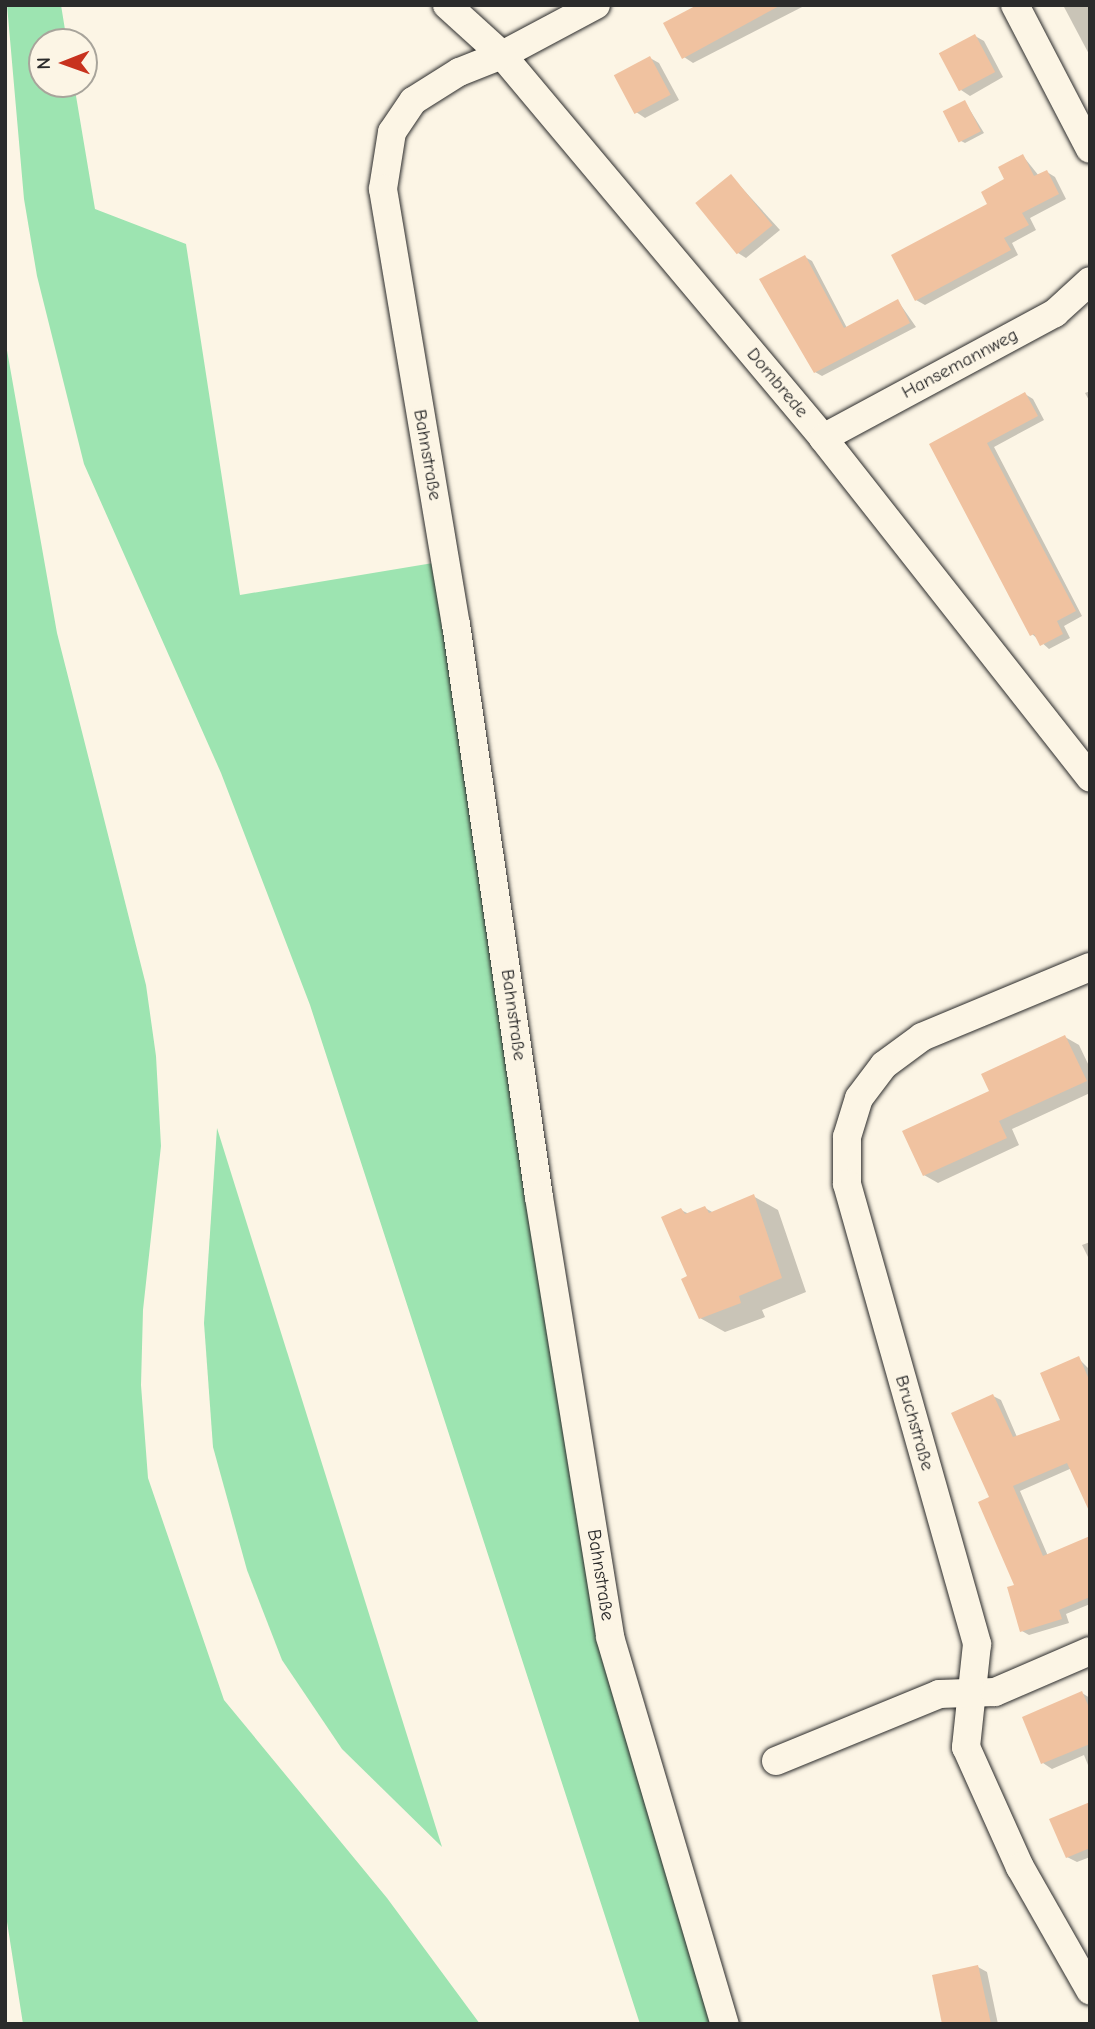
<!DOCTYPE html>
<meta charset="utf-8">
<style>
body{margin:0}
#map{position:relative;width:1095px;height:2029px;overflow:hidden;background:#fcf5e5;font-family:"Comic Neue",sans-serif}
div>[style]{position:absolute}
.green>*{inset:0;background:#9de4b1}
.shadow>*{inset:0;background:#0003}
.building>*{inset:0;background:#f0c2a0;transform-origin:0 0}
.roads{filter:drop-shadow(0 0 2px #2b2b2b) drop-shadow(0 0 2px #2b2b2b)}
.street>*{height:28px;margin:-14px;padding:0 14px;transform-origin:14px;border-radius:14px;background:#fcf5e5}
span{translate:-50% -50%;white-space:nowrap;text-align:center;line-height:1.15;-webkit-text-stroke:7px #fcf5e5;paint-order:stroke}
.street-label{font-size:19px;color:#2b2b2b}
.frame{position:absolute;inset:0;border:7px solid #2b2b2b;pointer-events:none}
.north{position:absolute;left:28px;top:28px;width:70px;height:70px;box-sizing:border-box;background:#fcf5e5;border:2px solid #a8a49b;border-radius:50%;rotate:269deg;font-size:19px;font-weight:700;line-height:28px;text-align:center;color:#2b2b2b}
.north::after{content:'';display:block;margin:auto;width:24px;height:32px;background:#c8321e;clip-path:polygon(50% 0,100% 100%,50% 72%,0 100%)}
</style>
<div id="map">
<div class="green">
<div style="clip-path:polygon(7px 5px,61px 5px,67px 42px,42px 42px,42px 84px,74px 84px,95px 209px,186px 244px,240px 595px,433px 563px,610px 1637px,723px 2024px,640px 2024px,310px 1005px,221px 773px,84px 464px,37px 276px,24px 199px)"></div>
<div style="clip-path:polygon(5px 339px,57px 633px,146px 985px,156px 1056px,161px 1146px,143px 1310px,141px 1385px,148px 1478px,224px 1700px,387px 1898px,480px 2024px,23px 2024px,5px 1909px)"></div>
<div style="clip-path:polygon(217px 1128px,442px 1847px,342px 1749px,282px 1660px,247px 1570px,213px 1447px,204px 1323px)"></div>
</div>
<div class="shadow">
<div style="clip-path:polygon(703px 5px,806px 5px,693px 63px,684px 57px)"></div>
<div style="clip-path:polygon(1063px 5px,1090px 5px,1090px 56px)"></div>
<div style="clip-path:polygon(975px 36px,984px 41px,1003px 77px,970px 96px,961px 90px)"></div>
<div style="clip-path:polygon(650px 58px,659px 63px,679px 100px,645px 118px,636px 112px)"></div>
<div style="clip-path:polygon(965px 102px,984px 133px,965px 143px,961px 141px)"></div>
<div style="clip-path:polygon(1023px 156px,1039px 176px,1047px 172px,1055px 177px,1066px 199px,1030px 218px,1036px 230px,1012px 243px,1018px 255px,925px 305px,916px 300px)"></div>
<div style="clip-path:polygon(731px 176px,780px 230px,746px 258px,738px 253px)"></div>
<div style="clip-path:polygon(805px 257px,812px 261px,847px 328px,898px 301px,916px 327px,822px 376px,815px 372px)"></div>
<div style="clip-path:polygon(1090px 391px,1090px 402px,1085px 393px)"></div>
<div style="clip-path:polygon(1025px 394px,1033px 399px,1044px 420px,994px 447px,1082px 616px,1064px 626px,1070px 638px,1049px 649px,1032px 634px,931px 444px)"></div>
<div style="clip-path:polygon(1065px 1037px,1079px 1045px,1090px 1068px,1090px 1093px,1012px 1129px,1019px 1145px,938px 1183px,924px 1175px,991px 1091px)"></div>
<div style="clip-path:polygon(753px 1196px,778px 1210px,806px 1292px,762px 1310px,765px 1317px,725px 1332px,700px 1318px,681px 1210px,689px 1214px,705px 1208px,714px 1213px)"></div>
<div style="clip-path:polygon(1090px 1242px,1090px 1261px,1082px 1245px)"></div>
<div style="clip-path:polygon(1078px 1358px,1090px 1370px,1090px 1509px,1072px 1468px,1020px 1491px,1048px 1556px,1090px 1537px,1090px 1604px,1066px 1614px,1069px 1623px,1029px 1635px,1022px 1631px,1016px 1586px,991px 1498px,993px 1396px,1001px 1400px,1017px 1437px,1063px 1421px)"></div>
<div style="clip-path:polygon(1082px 1693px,1090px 1698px,1090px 1770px,1084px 1755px,1052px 1769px,1043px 1763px)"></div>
<div style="clip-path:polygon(1090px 1804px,1090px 1857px,1077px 1862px,1067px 1857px)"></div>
<div style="clip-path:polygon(978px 1967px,987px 1972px,998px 2024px,944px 2024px)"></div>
</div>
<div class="building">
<div style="clip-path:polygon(697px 5px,781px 5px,682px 59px,663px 23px)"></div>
<div style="left:975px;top:34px;width:43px;height:41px;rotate:62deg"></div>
<div style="left:650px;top:56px;width:44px;height:41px;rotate:62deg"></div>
<div style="left:965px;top:100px;width:35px;height:25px;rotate:63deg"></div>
<div style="clip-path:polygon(1023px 154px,1034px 176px,1047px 170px,1059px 194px,1022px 213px,1029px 225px,1004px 238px,1011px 250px,915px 301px,891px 255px,987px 204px,981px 192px,1004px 179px,998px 167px)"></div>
<div style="left:731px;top:174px;width:66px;height:46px;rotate:51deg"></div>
<div style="clip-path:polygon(805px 255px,844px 328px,898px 299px,910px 323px,814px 373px,759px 279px)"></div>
<div style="clip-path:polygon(1025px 392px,1038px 416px,987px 443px,1076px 611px,1057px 621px,1063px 634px,1040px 646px,1034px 634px,1030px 636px,929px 444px)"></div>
<div style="clip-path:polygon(1065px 1035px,1087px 1081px,999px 1121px,1007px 1138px,923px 1176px,902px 1131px,989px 1091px,981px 1074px)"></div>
<div style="clip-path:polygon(754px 1194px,782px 1278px,739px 1296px,741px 1303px,699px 1319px,681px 1279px,687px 1276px,661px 1217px,681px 1208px,685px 1214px,705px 1206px,709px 1213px)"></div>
<div style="clip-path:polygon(1079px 1356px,1090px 1382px,1090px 1513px,1067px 1463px,1013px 1486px,1043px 1556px,1090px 1536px,1090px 1597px,1059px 1610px,1062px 1619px,1020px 1632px,1007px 1587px,1014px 1585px,978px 1502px,989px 1497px,951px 1413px,993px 1394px,1013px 1437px,1060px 1420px,1040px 1373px)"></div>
<div style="clip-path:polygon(1082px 1691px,1090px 1710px,1090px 1744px,1041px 1764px,1022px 1717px)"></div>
<div style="clip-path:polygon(1090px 1802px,1090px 1848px,1066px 1858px,1049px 1819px)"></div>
<div style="clip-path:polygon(978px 1965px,991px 2024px,942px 2024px,932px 1975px)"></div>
</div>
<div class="roads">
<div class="street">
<div style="left:447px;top:5px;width:74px;rotate:42.3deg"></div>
<div style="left:502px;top:55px;width:500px;rotate:50deg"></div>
<div style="left:823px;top:438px;width:432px;rotate:51.8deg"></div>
<div style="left:596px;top:5px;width:106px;rotate:152deg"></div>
<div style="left:502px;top:55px;width:46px;rotate:158.4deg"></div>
<div style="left:459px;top:72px;width:54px;rotate:147.8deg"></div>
<div style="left:413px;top:101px;width:37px;rotate:124deg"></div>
<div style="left:392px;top:132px;width:58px;rotate:99deg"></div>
<div style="left:383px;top:189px;width:441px;rotate:80.5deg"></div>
<div style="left:456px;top:624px;width:579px;rotate:81.76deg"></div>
<div style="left:539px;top:1197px;width:446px;rotate:80.8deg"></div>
<div style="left:610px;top:1637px;width:404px;rotate:73.5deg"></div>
<div style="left:1015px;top:5px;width:162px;rotate:62.5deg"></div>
<div style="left:823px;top:438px;width:264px;rotate:-28.3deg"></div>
<div style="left:1055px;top:313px;width:47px;rotate:-42.4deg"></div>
<div style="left:1090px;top:967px;width:182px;rotate:157.4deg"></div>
<div style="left:922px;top:1037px;width:47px;rotate:143.6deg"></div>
<div style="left:884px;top:1065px;width:41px;rotate:127.1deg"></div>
<div style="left:859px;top:1098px;width:41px;rotate:107.1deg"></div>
<div style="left:847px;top:1137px;width:47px;rotate:90deg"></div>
<div style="left:847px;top:1184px;width:478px;rotate:74.2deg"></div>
<div style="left:977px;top:1644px;width:104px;rotate:96.1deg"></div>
<div style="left:966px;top:1747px;width:132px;rotate:65.8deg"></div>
<div style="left:1020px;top:1867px;width:142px;rotate:60.4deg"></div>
<div style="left:776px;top:1761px;width:176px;rotate:-22.3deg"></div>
<div style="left:939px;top:1694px;width:56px;rotate:-2deg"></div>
<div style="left:995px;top:1692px;width:103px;rotate:-23.3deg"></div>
</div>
</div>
<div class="street-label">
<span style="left:960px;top:364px;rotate:-28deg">Hansemannweg</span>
<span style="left:777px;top:383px;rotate:50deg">Dombrede</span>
<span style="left:427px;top:455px;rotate:80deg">Bahnstraße</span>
<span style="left:513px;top:1015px;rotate:82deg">Bahnstraße</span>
<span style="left:914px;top:1423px;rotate:74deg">Bruchstraße</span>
<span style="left:600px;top:1575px;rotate:81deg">Bahnstraße</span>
</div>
<div class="frame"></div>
<div class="north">N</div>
</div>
